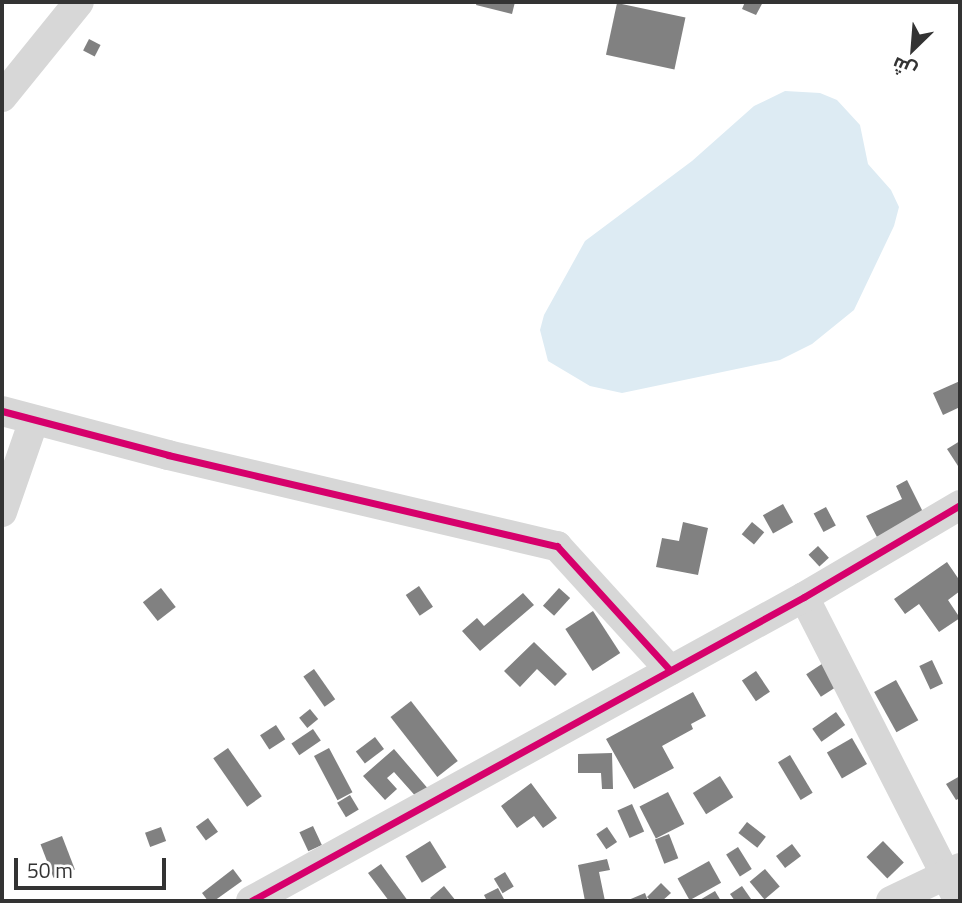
<!DOCTYPE html>
<meta charset="utf-8">
<style>
body{margin:0}
#map{position:relative;width:962px;height:903px;overflow:hidden;background:#fff;font-family:"Titillium Web",Cairo,sans-serif}
div>[style]{position:absolute}
.water>*{inset:0;background:#ddebf3}
.building>*{inset:0;background:#818181;transform-origin:0 0}
.minor>*{height:30px;margin:-15px;padding:0 15px;transform-origin:15px;border-radius:15px;background:#d7d7d7}
.cycleway>*{height:7px;margin:-3.5px;padding:0 3.5px;transform-origin:3.5px;border-radius:3.5px;background:#d6006c}
span{translate:-50% -50%;white-space:nowrap;text-align:center;line-height:1.15;-webkit-text-stroke:7px #fff;paint-order:stroke}
.frame{position:absolute;inset:0;border:4px solid #333;pointer-events:none}
.north{position:absolute;left:878px;top:14px;width:70px;height:70px;-webkit-text-stroke:5px #fff;paint-order:stroke;rotate:205deg;font-size:19px;font-weight:700;line-height:28px;text-align:center;color:#333}
.north::after{content:'';display:block;margin:auto;width:24px;height:32px;background:#333;clip-path:polygon(50% 0,100% 100%,50% 72%,0 100%)}
.scale{position:absolute;left:14px;top:858px;width:152px;height:32px;box-sizing:border-box;border:4px solid #333;border-top:0;padding-left:9px;font-size:21px;line-height:24px;white-space:nowrap;color:#333;-webkit-text-stroke:5px #fff;paint-order:stroke}
</style>
<div id="map">
<div class="water">
<div style="clip-path:polygon(785px 91px,820px 93px,837px 100px,860px 125px,868px 164px,891px 190px,899px 207px,894px 226px,854px 310px,812px 344px,780px 360px,622px 393px,590px 386px,548px 361px,540px 330px,544px 315px,585px 241px,692px 161px,754px 106px)"></div>
</div>
<div class="building">
<div style="clip-path:polygon(477px 2px,515px 2px,512px 14px,476px 5px)"></div>
<div style="clip-path:polygon(745px 2px,763px 2px,756px 15px,742px 9px)"></div>
<div style="left:617px;top:3px;width:70px;height:53px;rotate:12deg"></div>
<div style="left:89px;top:39px;width:13px;height:13px;rotate:27deg"></div>
<div style="clip-path:polygon(960px 381px,960px 407px,943px 415px,933px 393px)"></div>
<div style="clip-path:polygon(960px 441px,960px 469px,947px 449px)"></div>
<div style="clip-path:polygon(907px 480px,924px 514px,877px 537px,866px 516px,902px 499px,896px 486px)"></div>
<div style="left:783px;top:504px;width:21px;height:23px;rotate:61deg"></div>
<div style="left:826px;top:507px;width:21px;height:14px;rotate:62deg"></div>
<div style="clip-path:polygon(683px 522px,708px 528px,698px 575px,656px 567px,662px 538px,679px 541px)"></div>
<div style="left:752px;top:522px;width:16px;height:16px;rotate:40deg"></div>
<div style="left:818px;top:546px;width:16px;height:13px;rotate:47deg"></div>
<div style="clip-path:polygon(947px 562px,960px 581px,960px 591px,948px 600px,960px 618px,939px 632px,919px 604px,905px 614px,894px 599px)"></div>
<div style="left:419px;top:586px;width:25px;height:16px;rotate:56deg"></div>
<div style="left:161px;top:588px;width:24px;height:23px;rotate:52deg"></div>
<div style="left:559px;top:588px;width:15px;height:24px;rotate:42deg"></div>
<div style="clip-path:polygon(523px 593px,534px 605px,480px 651px,462px 631px,477px 618px,484px 626px)"></div>
<div style="left:593px;top:611px;width:50px;height:33px;rotate:57deg"></div>
<div style="clip-path:polygon(534px 642px,567px 674px,555px 686px,537px 669px,520px 687px,504px 671px)"></div>
<div style="left:828px;top:660px;width:27px;height:26px;rotate:57deg"></div>
<div style="left:932px;top:660px;width:26px;height:14px;rotate:65deg"></div>
<div style="left:314px;top:669px;width:37px;height:13px;rotate:55deg"></div>
<div style="left:756px;top:671px;width:25px;height:17px;rotate:56deg"></div>
<div style="left:896px;top:680px;width:46px;height:25px;rotate:61deg"></div>
<div style="clip-path:polygon(693px 692px,706px 716px,691px 724px,693px 729px,662px 746px,674px 768px,634px 789px,606px 739px)"></div>
<div style="left:411px;top:701px;width:76px;height:26px;rotate:52deg"></div>
<div style="left:310px;top:709px;width:13px;height:14px;rotate:51deg"></div>
<div style="left:836px;top:712px;width:16px;height:29px;rotate:55deg"></div>
<div style="left:276px;top:725px;width:17px;height:19px;rotate:57deg"></div>
<div style="left:313px;top:729px;width:14px;height:26px;rotate:56deg"></div>
<div style="left:375px;top:737px;width:15px;height:24px;rotate:53deg"></div>
<div style="left:852px;top:738px;width:30px;height:29px;rotate:60deg"></div>
<div style="left:228px;top:748px;width:59px;height:18px;rotate:55deg"></div>
<div style="left:329px;top:748px;width:50px;height:17px;rotate:62deg"></div>
<div style="clip-path:polygon(394px 749px,430px 791px,419px 800px,394px 772px,387px 778px,397px 789px,385px 800px,363px 776px)"></div>
<div style="clip-path:polygon(612px 753px,613px 789px,602px 789px,601px 773px,578px 773px,578px 754px)"></div>
<div style="left:790px;top:755px;width:44px;height:14px;rotate:59deg"></div>
<div style="left:720px;top:776px;width:25px;height:32px;rotate:58deg"></div>
<div style="clip-path:polygon(960px 776px,960px 798px,956px 800px,946px 784px)"></div>
<div style="clip-path:polygon(531px 783px,557px 818px,543px 828px,534px 816px,517px 828px,501px 806px)"></div>
<div style="left:668px;top:792px;width:36px;height:32px;rotate:63deg"></div>
<div style="left:350px;top:795px;width:17px;height:15px;rotate:59deg"></div>
<div style="left:632px;top:804px;width:30px;height:16px;rotate:66deg"></div>
<div style="left:208px;top:818px;width:17px;height:15px;rotate:54deg"></div>
<div style="left:747px;top:822px;width:24px;height:14px;rotate:38deg"></div>
<div style="left:313px;top:826px;width:21px;height:15px;rotate:65deg"></div>
<div style="left:161px;top:827px;width:15px;height:17px;rotate:70deg"></div>
<div style="left:607px;top:827px;width:18px;height:13px;rotate:56deg"></div>
<div style="left:669px;top:834px;width:26px;height:15px;rotate:69deg"></div>
<div style="left:62px;top:836px;width:36px;height:23px;rotate:69deg"></div>
<div style="left:430px;top:841px;width:31px;height:29px;rotate:58deg"></div>
<div style="left:883px;top:841px;width:30px;height:23px;rotate:46deg"></div>
<div style="left:792px;top:844px;width:15px;height:20px;rotate:53deg"></div>
<div style="left:738px;top:847px;width:26px;height:14px;rotate:58deg"></div>
<div style="clip-path:polygon(607px 859px,610px 870px,599px 872px,605px 901px,585px 901px,578px 865px)"></div>
<div style="left:709px;top:861px;width:25px;height:36px;rotate:61deg"></div>
<div style="clip-path:polygon(381px 864px,408px 901px,389px 901px,368px 873px)"></div>
<div style="clip-path:polygon(233px 869px,242px 881px,214px 901px,208px 901px,202px 893px)"></div>
<div style="left:765px;top:869px;width:23px;height:20px;rotate:50deg"></div>
<div style="left:505px;top:872px;width:17px;height:13px;rotate:59deg"></div>
<div style="clip-path:polygon(661px 883px,671px 893px,662px 901px,651px 901px,647px 897px)"></div>
<div style="clip-path:polygon(444px 886px,456px 901px,433px 901px,430px 898px)"></div>
<div style="clip-path:polygon(742px 886px,751px 899px,735px 901px,730px 894px)"></div>
<div style="clip-path:polygon(498px 888px,505px 901px,487px 901px,484px 895px)"></div>
<div style="clip-path:polygon(715px 891px,721px 901px,698px 901px)"></div>
<div style="clip-path:polygon(645px 893px,648px 901px,626px 901px)"></div>
</div>
<div class="minor">
<div style="left:2px;top:97px;width:122px;rotate:-51deg"></div>
<div style="left:2px;top:411px;width:172px;rotate:14.8deg"></div>
<div style="left:168px;top:455px;width:400px;rotate:13.2deg"></div>
<div style="left:557px;top:546px;width:168px;rotate:47.7deg"></div>
<div style="left:2px;top:512px;width:97px;rotate:-70.8deg"></div>
<div style="left:804px;top:597px;width:341px;rotate:63deg"></div>
<div style="left:251px;top:901px;width:631px;rotate:-28.8deg"></div>
<div style="left:804px;top:597px;width:181px;rotate:-30.5deg"></div>
<div style="left:891px;top:901px;width:76px;rotate:-25.6deg"></div>
</div>
<div class="cycleway">
<div style="left:2px;top:411px;width:172px;rotate:14.8deg"></div>
<div style="left:168px;top:455px;width:400px;rotate:13.2deg"></div>
<div style="left:557px;top:546px;width:168px;rotate:47.7deg"></div>
<div style="left:251px;top:901px;width:631px;rotate:-28.8deg"></div>
<div style="left:804px;top:597px;width:181px;rotate:-30.5deg"></div>
</div>
<div class="frame"></div>
<div class="north">ش</div>
<div class="scale">50 m</div>
</div>
